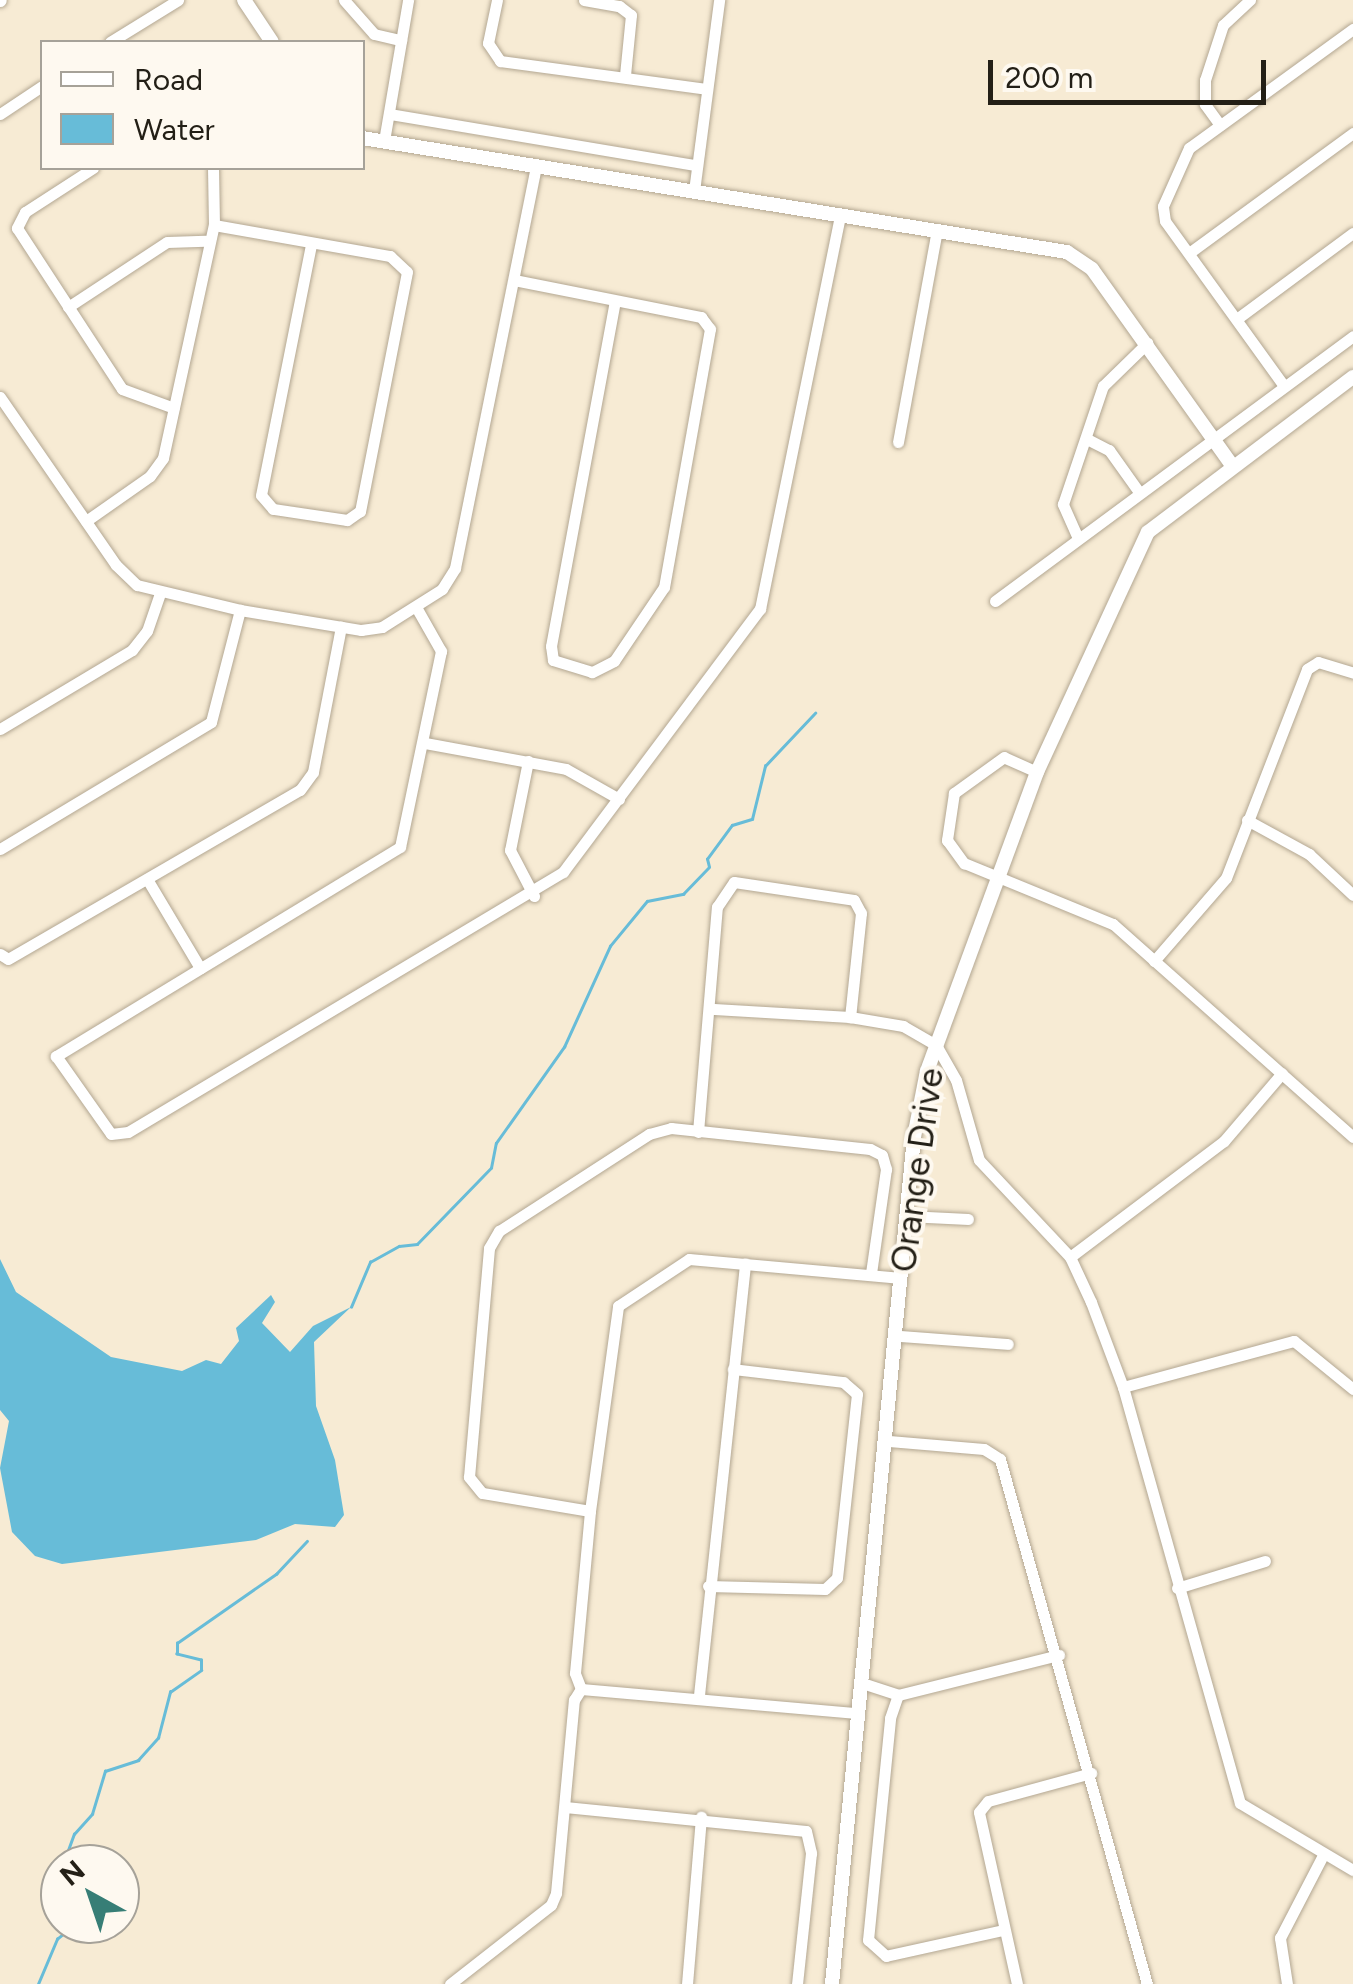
<!DOCTYPE html>
<style>
body{margin:0}
#map{position:relative;width:1353px;height:1984px;overflow:hidden;background:#f7ebd4;font-family:Figtree,sans-serif}
div>[style]{position:absolute}
.water>*{inset:0;background:#67bcd8}
.stream>*{height:2.5px;margin:-1.25px;padding:0 1.25px;transform-origin:1.25px;border-radius:1.25px;background:#67bcd8}
.roads{filter:drop-shadow(0 0 2px #b3a792) drop-shadow(0 0 2px #b3a792)}
.minor>*{height:11px;margin:-5.5px;padding:0 5.5px;transform-origin:5.5px;border-radius:5.5px;background:#fff}
.tertiary>*{height:14px;margin:-7px;padding:0 7px;transform-origin:7px;border-radius:7px;background:#fff}
span{translate:-50% -50%;white-space:nowrap;text-align:center;line-height:1.15;-webkit-text-stroke:8px #fef9f0;paint-order:stroke}
.street-label{font-size:35px;color:#231f16}
.legend{position:absolute;left:40px;top:40px;width:325px;height:130px;box-sizing:border-box;background:#fef9f0;border:2px solid #a6a299;margin:0;padding:12px 18px;list-style:none;font-size:30px;color:#231f16}
.legend li{display:flex;align-items:center;gap:20px;height:50px}
.legend b{width:50px;border:2px solid #a6a299}
.north{position:absolute;left:40px;top:1844px;width:100px;height:100px;box-sizing:border-box;background:#fef9f0;border:2px solid #a6a299;border-radius:50%;rotate:320deg;font-size:28px;font-weight:700;line-height:40px;text-align:center;color:#231f16}
.north::after{content:'';display:block;margin:auto;width:35px;height:45px;background:#377e76;clip-path:polygon(50% 0,100% 100%,50% 72%,0 100%)}
.scale{position:absolute;left:988px;top:60px;width:278px;height:45px;box-sizing:border-box;border:5px solid #231f16;border-top:0;padding-left:12px;font-size:30px;line-height:35px;white-space:nowrap;color:#231f16;-webkit-text-stroke:8px #fef9f0;paint-order:stroke}
</style>
<div id="map">
<div class="water">
<div style="clip-path:polygon(0 1259px,16px 1292px,111px 1357px,182px 1371px,206px 1360px,221px 1364px,239px 1341px,236px 1328px,271px 1295px,275px 1302px,262px 1323px,290px 1352px,313px 1326px,351px 1307px,314px 1342px,316px 1406px,335px 1460px,344px 1515px,335px 1527px,295px 1524px,256px 1540px,62px 1564px,35px 1556px,12px 1532px,0 1468px,9px 1421px,0 1410px)"></div>
</div>
<div class="stream">
<div style="left:351px;top:1307px;width:49px;rotate:-67.1deg"></div>
<div style="left:370px;top:1262px;width:33px;rotate:-29deg"></div>
<div style="left:399px;top:1246px;width:18px;rotate:-6deg"></div>
<div style="left:417px;top:1244px;width:106px;rotate:-45.8deg"></div>
<div style="left:491px;top:1168px;width:25px;rotate:-79deg"></div>
<div style="left:496px;top:1143px;width:118px;rotate:-54.7deg"></div>
<div style="left:564px;top:1047px;width:111px;rotate:-65.5deg"></div>
<div style="left:610px;top:946px;width:58px;rotate:-50.6deg"></div>
<div style="left:647px;top:901px;width:37px;rotate:-11deg"></div>
<div style="left:683px;top:894px;width:37px;rotate:-46deg"></div>
<div style="left:709px;top:867px;width:8px;rotate:-104deg"></div>
<div style="left:707px;top:859px;width:42px;rotate:-53.7deg"></div>
<div style="left:732px;top:825px;width:21px;rotate:-17deg"></div>
<div style="left:752px;top:819px;width:55px;rotate:-76.2deg"></div>
<div style="left:765px;top:766px;width:73px;rotate:-46.7deg"></div>
<div style="left:63px;top:1864px;width:32px;rotate:-70deg"></div>
<div style="left:74px;top:1834px;width:27px;rotate:-48deg"></div>
<div style="left:92px;top:1814px;width:45px;rotate:-73.2deg"></div>
<div style="left:105px;top:1771px;width:35px;rotate:-18deg"></div>
<div style="left:138px;top:1760px;width:30px;rotate:-48deg"></div>
<div style="left:158px;top:1738px;width:48px;rotate:-75.4deg"></div>
<div style="left:170px;top:1692px;width:38px;rotate:-35deg"></div>
<div style="left:201px;top:1670px;width:10px;rotate:-90deg"></div>
<div style="left:201px;top:1660px;width:25px;rotate:-166deg"></div>
<div style="left:177px;top:1654px;width:11px;rotate:-90deg"></div>
<div style="left:177px;top:1643px;width:121px;rotate:-34.9deg"></div>
<div style="left:276px;top:1574px;width:45px;rotate:-46.8deg"></div>
<div style="left:38px;top:1984px;width:49px;rotate:-67.1deg"></div>
<div style="left:57px;top:1939px;width:23px;rotate:-40deg"></div>
</div>
<div class="roads">
<div class="minor">
<div style="left:344px;top:0;width:45px;rotate:48.6deg"></div>
<div style="left:374px;top:34px;width:28px;rotate:13deg"></div>
<div style="left:497px;top:0;width:44px;rotate:101.8deg"></div>
<div style="left:488px;top:43px;width:22px;rotate:56deg"></div>
<div style="left:500px;top:61px;width:208px;rotate:7.7deg"></div>
<div style="left:584px;top:0;width:36px;rotate:10deg"></div>
<div style="left:619px;top:6px;width:15px;rotate:37deg"></div>
<div style="left:631px;top:15px;width:60px;rotate:95.7deg"></div>
<div style="left:0;top:1px;width:1px;rotate:-45deg"></div>
<div style="left:110px;top:42px;width:80px;rotate:-31.7deg"></div>
<div style="left:0;top:114px;width:50px;rotate:-33.7deg"></div>
<div style="left:390px;top:114px;width:310px;rotate:9.5deg"></div>
<div style="left:1220px;top:125px;width:26px;rotate:-126deg"></div>
<div style="left:1205px;top:104px;width:24px;rotate:-90deg"></div>
<div style="left:1205px;top:80px;width:58px;rotate:-71.9deg"></div>
<div style="left:1223px;top:25px;width:37px;rotate:-43deg"></div>
<div style="left:384px;top:141px;width:143px;rotate:-80.3deg"></div>
<div style="left:93px;top:168px;width:81px;rotate:147.1deg"></div>
<div style="left:25px;top:212px;width:18px;rotate:117deg"></div>
<div style="left:17px;top:228px;width:192px;rotate:56.9deg"></div>
<div style="left:122px;top:389px;width:55px;rotate:20.1deg"></div>
<div style="left:694px;top:191px;width:193px;rotate:-82.5deg"></div>
<div style="left:214px;top:225px;width:179px;rotate:10deg"></div>
<div style="left:390px;top:256px;width:23px;rotate:43deg"></div>
<div style="left:407px;top:272px;width:244px;rotate:101.1deg"></div>
<div style="left:360px;top:511px;width:16px;rotate:145deg"></div>
<div style="left:347px;top:520px;width:75px;rotate:-171.5deg"></div>
<div style="left:273px;top:509px;width:18px;rotate:-131deg"></div>
<div style="left:261px;top:495px;width:255px;rotate:-78.7deg"></div>
<div style="left:1189px;top:253px;width:203px;rotate:-36.2deg"></div>
<div style="left:514px;top:280px;width:191px;rotate:11.2deg"></div>
<div style="left:701px;top:317px;width:15px;rotate:53deg"></div>
<div style="left:710px;top:329px;width:262px;rotate:100.1deg"></div>
<div style="left:664px;top:587px;width:89px;rotate:124deg"></div>
<div style="left:614px;top:661px;width:25px;rotate:153deg"></div>
<div style="left:592px;top:672px;width:41px;rotate:-162.9deg"></div>
<div style="left:553px;top:660px;width:14px;rotate:-98deg"></div>
<div style="left:551px;top:646px;width:350px;rotate:-79.5deg"></div>
<div style="left:68px;top:307px;width:118px;rotate:-33.3deg"></div>
<div style="left:167px;top:242px;width:38px;rotate:-2deg"></div>
<div style="left:1238px;top:318px;width:143px;rotate:-36.5deg"></div>
<div style="left:1284px;top:386px;width:203px;rotate:-125.8deg"></div>
<div style="left:1165px;top:221px;width:15px;rotate:-98deg"></div>
<div style="left:1163px;top:206px;width:64px;rotate:-65.9deg"></div>
<div style="left:1189px;top:148px;width:203px;rotate:-36deg"></div>
<div style="left:0;top:397px;width:204px;rotate:55.4deg"></div>
<div style="left:116px;top:565px;width:29px;rotate:44deg"></div>
<div style="left:137px;top:585px;width:106px;rotate:13.6deg"></div>
<div style="left:240px;top:610px;width:123px;rotate:9.4deg"></div>
<div style="left:361px;top:630px;width:21px;rotate:-8deg"></div>
<div style="left:382px;top:627px;width:71px;rotate:-32.3deg"></div>
<div style="left:442px;top:589px;width:25px;rotate:-58deg"></div>
<div style="left:455px;top:568px;width:409px;rotate:-78.6deg"></div>
<div style="left:1087px;top:439px;width:25px;rotate:27deg"></div>
<div style="left:1109px;top:450px;width:52px;rotate:54.5deg"></div>
<div style="left:898px;top:442px;width:216px;rotate:-79.6deg"></div>
<div style="left:86px;top:521px;width:78px;rotate:-35.1deg"></div>
<div style="left:150px;top:476px;width:22px;rotate:-54deg"></div>
<div style="left:163px;top:458px;width:239px;rotate:-77.7deg"></div>
<div style="left:214px;top:225px;width:57px;rotate:-91deg"></div>
<div style="left:1077px;top:536px;width:35px;rotate:-114deg"></div>
<div style="left:1063px;top:504px;width:125px;rotate:-71.3deg"></div>
<div style="left:1103px;top:386px;width:62px;rotate:-44.3deg"></div>
<div style="left:995px;top:601px;width:445px;rotate:-36.5deg"></div>
<div style="left:416px;top:607px;width:51px;rotate:60.4deg"></div>
<div style="left:441px;top:651px;width:200px;rotate:101.8deg"></div>
<div style="left:400px;top:847px;width:403px;rotate:148.7deg"></div>
<div style="left:56px;top:1056px;width:95px;rotate:54.8deg"></div>
<div style="left:111px;top:1134px;width:17px;rotate:-7deg"></div>
<div style="left:128px;top:1132px;width:507px;rotate:-30.87deg"></div>
<div style="left:563px;top:872px;width:329px;rotate:-53.2deg"></div>
<div style="left:760px;top:609px;width:402px;rotate:-78.5deg"></div>
<div style="left:0;top:729px;width:154px;rotate:-30.9deg"></div>
<div style="left:132px;top:650px;width:24px;rotate:-52deg"></div>
<div style="left:147px;top:631px;width:39px;rotate:-71deg"></div>
<div style="left:425px;top:743px;width:143px;rotate:10.4deg"></div>
<div style="left:566px;top:769px;width:61px;rotate:29.5deg"></div>
<div style="left:528px;top:761px;width:91px;rotate:101.4deg"></div>
<div style="left:510px;top:850px;width:52px;rotate:62.4deg"></div>
<div style="left:1037px;top:772px;width:36px;rotate:-156deg"></div>
<div style="left:1004px;top:757px;width:62px;rotate:144.2deg"></div>
<div style="left:954px;top:793px;width:48px;rotate:98.5deg"></div>
<div style="left:947px;top:840px;width:29px;rotate:54deg"></div>
<div style="left:964px;top:863px;width:161px;rotate:22.3deg"></div>
<div style="left:1113px;top:924px;width:321px;rotate:41.6deg"></div>
<div style="left:1247px;top:820px;width:71px;rotate:28.7deg"></div>
<div style="left:1309px;top:854px;width:60px;rotate:43deg"></div>
<div style="left:0;top:849px;width:246px;rotate:-31deg"></div>
<div style="left:211px;top:722px;width:116px;rotate:-75.5deg"></div>
<div style="left:147px;top:879px;width:104px;rotate:59.2deg"></div>
<div style="left:0;top:954px;width:9px;rotate:32deg"></div>
<div style="left:8px;top:959px;width:337px;rotate:-30.1deg"></div>
<div style="left:300px;top:790px;width:22px;rotate:-54deg"></div>
<div style="left:313px;top:772px;width:148px;rotate:-79.1deg"></div>
<div style="left:1154px;top:961px;width:110px;rotate:-49.1deg"></div>
<div style="left:1226px;top:878px;width:224px;rotate:-68.8deg"></div>
<div style="left:1307px;top:669px;width:13px;rotate:-32deg"></div>
<div style="left:1318px;top:662px;width:37px;rotate:17deg"></div>
<div style="left:714px;top:1009px;width:136px;rotate:3.4deg"></div>
<div style="left:850px;top:1017px;width:54px;rotate:9.6deg"></div>
<div style="left:903px;top:1026px;width:38px;rotate:30deg"></div>
<div style="left:936px;top:1045px;width:40px;rotate:60.3deg"></div>
<div style="left:956px;top:1080px;width:83px;rotate:74deg"></div>
<div style="left:979px;top:1160px;width:133px;rotate:46.8deg"></div>
<div style="left:1070px;top:1257px;width:50px;rotate:65deg"></div>
<div style="left:1091px;top:1302px;width:91px;rotate:69.4deg"></div>
<div style="left:1123px;top:1387px;width:432px;rotate:74.3deg"></div>
<div style="left:1240px;top:1803px;width:131px;rotate:30.7deg"></div>
<div style="left:698px;top:1132px;width:226px;rotate:-85.2deg"></div>
<div style="left:717px;top:907px;width:30px;rotate:-56deg"></div>
<div style="left:734px;top:882px;width:121px;rotate:8.5deg"></div>
<div style="left:854px;top:900px;width:15px;rotate:62deg"></div>
<div style="left:861px;top:913px;width:105px;rotate:96deg"></div>
<div style="left:907px;top:1216px;width:61px;rotate:2.8deg"></div>
<div style="left:1070px;top:1257px;width:193px;rotate:-37deg"></div>
<div style="left:1224px;top:1141px;width:89px;rotate:-49.5deg"></div>
<div style="left:899px;top:1336px;width:109px;rotate:4.2deg"></div>
<div style="left:1123px;top:1387px;width:177px;rotate:-15.1deg"></div>
<div style="left:1294px;top:1341px;width:76px;rotate:39.1deg"></div>
<div style="left:889px;top:1441px;width:95px;rotate:4.8deg"></div>
<div style="left:984px;top:1449px;width:19px;rotate:32deg"></div>
<div style="left:1000px;top:1459px;width:545px;rotate:74.36deg"></div>
<div style="left:590px;top:1511px;width:109px;rotate:-170.5deg"></div>
<div style="left:482px;top:1493px;width:21px;rotate:-129deg"></div>
<div style="left:469px;top:1477px;width:230px;rotate:-85deg"></div>
<div style="left:489px;top:1248px;width:20px;rotate:-60deg"></div>
<div style="left:499px;top:1231px;width:179px;rotate:-32.9deg"></div>
<div style="left:649px;top:1134px;width:23px;rotate:-15deg"></div>
<div style="left:671px;top:1128px;width:200px;rotate:6deg"></div>
<div style="left:870px;top:1149px;width:13px;rotate:27deg"></div>
<div style="left:882px;top:1155px;width:15px;rotate:74deg"></div>
<div style="left:886px;top:1169px;width:105px;rotate:98.2deg"></div>
<div style="left:708px;top:1586px;width:117px;rotate:1.5deg"></div>
<div style="left:825px;top:1589px;width:16px;rotate:-43deg"></div>
<div style="left:837px;top:1578px;width:185px;rotate:-83.8deg"></div>
<div style="left:857px;top:1394px;width:18px;rotate:-139deg"></div>
<div style="left:843px;top:1382px;width:111px;rotate:-173.3deg"></div>
<div style="left:1177px;top:1588px;width:92px;rotate:-17.1deg"></div>
<div style="left:862px;top:1683px;width:38px;rotate:18deg"></div>
<div style="left:581px;top:1689px;width:17px;rotate:-111deg"></div>
<div style="left:575px;top:1673px;width:163px;rotate:-84.7deg"></div>
<div style="left:590px;top:1511px;width:207px;rotate:-82.2deg"></div>
<div style="left:618px;top:1306px;width:85px;rotate:-33.5deg"></div>
<div style="left:689px;top:1259px;width:213px;rotate:5.1deg"></div>
<div style="left:699px;top:1695px;width:434px;rotate:-83.9deg"></div>
<div style="left:565px;top:1807px;width:242px;rotate:5.7deg"></div>
<div style="left:806px;top:1831px;width:23px;rotate:77deg"></div>
<div style="left:811px;top:1853px;width:132px;rotate:96.1deg"></div>
<div style="left:1003px;top:1930px;width:120px;rotate:167.5deg"></div>
<div style="left:886px;top:1956px;width:24px;rotate:-138deg"></div>
<div style="left:868px;top:1940px;width:223px;rotate:-84.3deg"></div>
<div style="left:890px;top:1718px;width:24px;rotate:-71deg"></div>
<div style="left:898px;top:1695px;width:166px;rotate:-14deg"></div>
<div style="left:450px;top:1984px;width:128px;rotate:-38deg"></div>
<div style="left:551px;top:1905px;width:13px;rotate:-67deg"></div>
<div style="left:556px;top:1893px;width:194px;rotate:-84.7deg"></div>
<div style="left:574px;top:1700px;width:13px;rotate:-58deg"></div>
<div style="left:581px;top:1689px;width:277px;rotate:5deg"></div>
<div style="left:687px;top:1984px;width:168px;rotate:-85.2deg"></div>
<div style="left:1017px;top:1984px;width:176px;rotate:-102.5deg"></div>
<div style="left:979px;top:1812px;width:14px;rotate:-51deg"></div>
<div style="left:988px;top:1801px;width:107px;rotate:-15.2deg"></div>
<div style="left:1287px;top:1984px;width:47px;rotate:-98.7deg"></div>
<div style="left:1280px;top:1938px;width:93px;rotate:-62.6deg"></div>
</div>
<div class="tertiary">
<div style="left:244px;top:0;width:50px;rotate:56.3deg"></div>
<div style="left:362px;top:138px;width:714px;rotate:9.19deg"></div>
<div style="left:1067px;top:252px;width:30px;rotate:34deg"></div>
<div style="left:1092px;top:269px;width:241px;rotate:54.5deg"></div>
<div style="left:832px;top:1984px;width:851px;rotate:-84.47deg"></div>
<div style="left:914px;top:1137px;width:67px;rotate:-78.9deg"></div>
<div style="left:927px;top:1071px;width:319px;rotate:-69.8deg"></div>
<div style="left:1037px;top:772px;width:264px;rotate:-65.2deg"></div>
<div style="left:1148px;top:532px;width:257px;rotate:-37.1deg"></div>
</div>
</div>
<div class="street-label">
<span style="left:917px;top:1170px;rotate:-82deg">Orange Drive</span>
</div>
<ul class="legend">
<li><b style="height:12px;background:#fff"></b>Road</li>
<li><b style="height:28px;background:#67bcd8"></b>Water</li>
</ul>
<div class="north">N</div>
<div class="scale">200 m</div>
</div>
